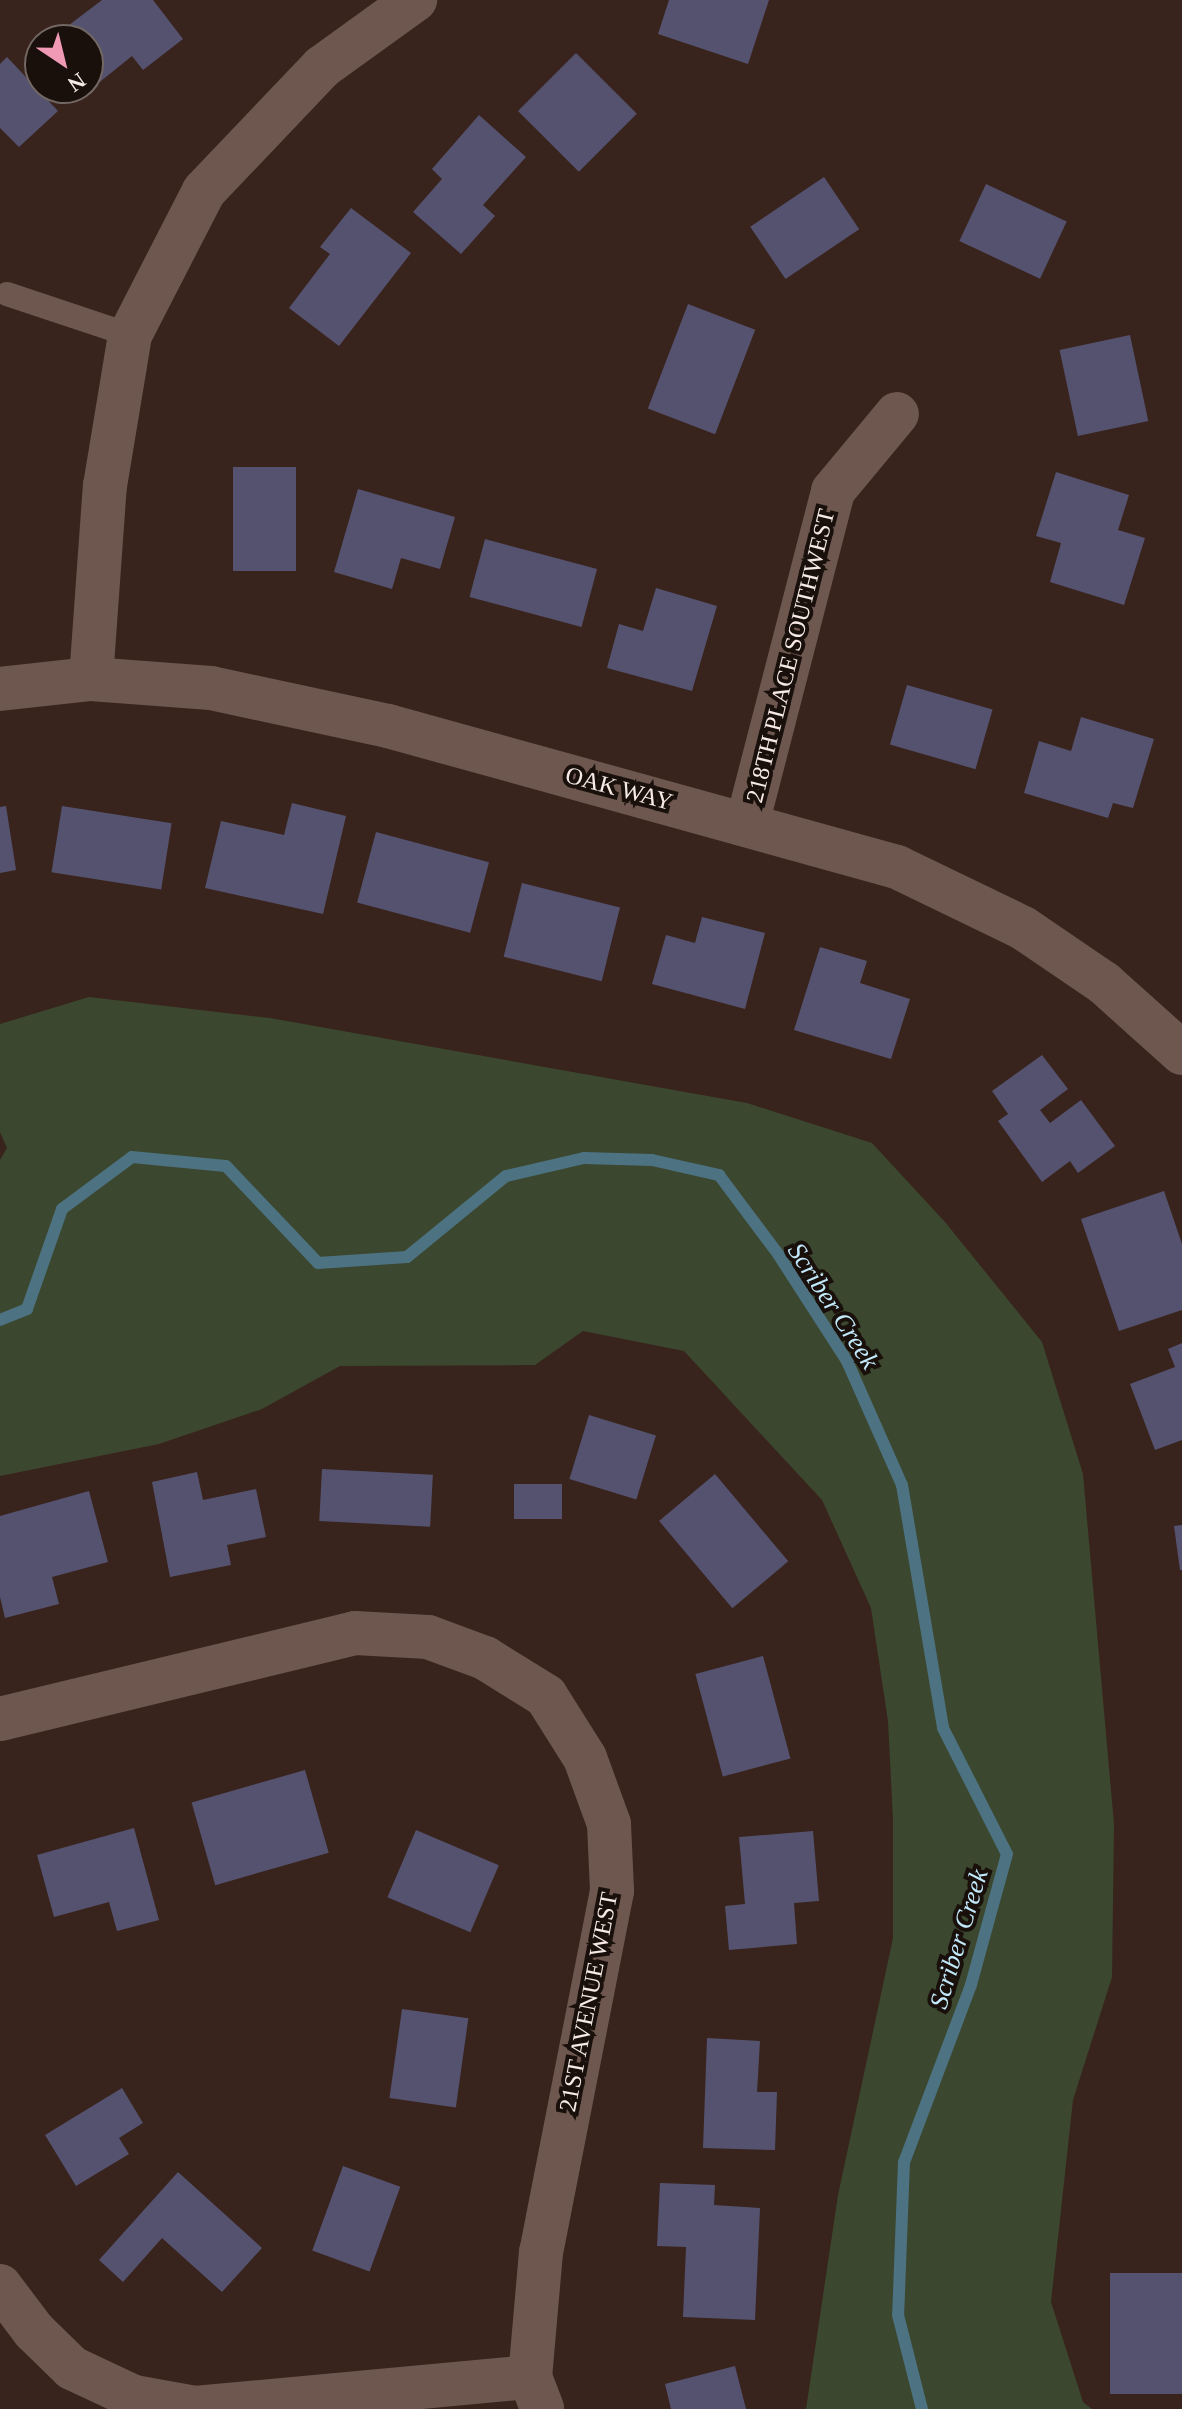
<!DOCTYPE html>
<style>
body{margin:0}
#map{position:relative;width:1182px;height:2409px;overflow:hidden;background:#38241c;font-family:Georgia,serif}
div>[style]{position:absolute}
.green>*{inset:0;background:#3b472e}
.stream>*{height:12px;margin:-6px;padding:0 6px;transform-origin:6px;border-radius:6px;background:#4d7282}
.building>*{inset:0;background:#555270;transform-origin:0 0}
.service>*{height:24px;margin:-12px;padding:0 12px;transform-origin:12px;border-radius:12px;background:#6d574e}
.minor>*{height:44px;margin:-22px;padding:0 22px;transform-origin:22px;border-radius:22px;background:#6d574e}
.tertiary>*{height:44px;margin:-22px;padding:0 22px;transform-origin:22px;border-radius:22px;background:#6d574e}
span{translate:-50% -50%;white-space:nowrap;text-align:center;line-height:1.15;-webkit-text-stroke:8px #19100c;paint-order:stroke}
.street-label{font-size:24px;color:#f7eae4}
.water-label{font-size:26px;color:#c3eafc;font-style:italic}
.north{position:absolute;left:24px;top:24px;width:80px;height:80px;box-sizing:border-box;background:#19100c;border:2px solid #726762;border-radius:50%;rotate:145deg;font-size:22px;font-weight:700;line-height:32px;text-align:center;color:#f7eae4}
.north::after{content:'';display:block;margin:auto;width:28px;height:36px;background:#f09ab6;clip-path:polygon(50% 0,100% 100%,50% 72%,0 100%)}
</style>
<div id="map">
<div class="green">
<div style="clip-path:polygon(89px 997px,270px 1018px,747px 1103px,872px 1143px,945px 1222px,1042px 1342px,1083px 1474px,1114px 1824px,1112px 1977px,1073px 2100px,1051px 2302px,1083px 2402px,1092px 2409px,806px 2409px,838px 2195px,893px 1938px,893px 1820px,888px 1721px,871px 1608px,822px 1500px,684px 1351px,583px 1331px,535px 1365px,340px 1366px,262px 1409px,159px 1444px,0 1476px,0 1160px,7px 1148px,0 1132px,0 1024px)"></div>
</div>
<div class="stream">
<div style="left:0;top:1320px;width:29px;rotate:-22deg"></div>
<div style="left:27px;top:1309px;width:106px;rotate:-70.7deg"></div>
<div style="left:62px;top:1209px;width:87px;rotate:-36.6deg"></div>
<div style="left:132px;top:1157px;width:94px;rotate:5.5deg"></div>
<div style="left:226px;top:1166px;width:134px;rotate:46.5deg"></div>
<div style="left:318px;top:1263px;width:89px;rotate:-3.9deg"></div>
<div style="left:407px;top:1257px;width:128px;rotate:-39.3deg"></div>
<div style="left:506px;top:1176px;width:80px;rotate:-13deg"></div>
<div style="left:584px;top:1158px;width:68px;rotate:1.7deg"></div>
<div style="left:652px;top:1160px;width:69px;rotate:12.6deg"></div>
<div style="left:719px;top:1175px;width:99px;rotate:53.2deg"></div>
<div style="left:778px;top:1254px;width:127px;rotate:57.2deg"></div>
<div style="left:847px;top:1361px;width:136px;rotate:66.1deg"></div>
<div style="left:902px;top:1485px;width:246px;rotate:80.4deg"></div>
<div style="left:943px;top:1728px;width:141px;rotate:63.1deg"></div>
<div style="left:1007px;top:1854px;width:136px;rotate:105.4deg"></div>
<div style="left:971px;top:1985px;width:189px;rotate:110.7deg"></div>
<div style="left:904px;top:2162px;width:153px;rotate:92.2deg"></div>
<div style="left:898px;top:2315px;width:97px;rotate:75.7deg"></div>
</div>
<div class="building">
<div style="clip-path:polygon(102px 0,153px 0,183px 39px,143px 70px,132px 56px,91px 89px,88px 40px,52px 38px)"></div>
<div style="clip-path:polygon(669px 0,769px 0,748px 64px,658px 34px)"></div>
<div style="left:576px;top:53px;width:86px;height:82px;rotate:45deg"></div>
<div style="clip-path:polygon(7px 57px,58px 111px,19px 147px,0 128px,0 64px)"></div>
<div style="clip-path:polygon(479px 115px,526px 157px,483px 205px,495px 216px,461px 254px,413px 212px,442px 179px,432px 169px)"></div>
<div style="left:824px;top:177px;width:63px;height:89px;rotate:56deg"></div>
<div style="left:986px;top:184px;width:89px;height:63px;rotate:25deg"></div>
<div style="clip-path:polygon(351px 208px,411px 253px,339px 346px,289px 308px,330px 254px,320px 247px)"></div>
<div style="left:688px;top:304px;width:72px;height:112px;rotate:21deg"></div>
<div style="left:1130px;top:335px;width:88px;height:72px;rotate:78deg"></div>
<div style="left:233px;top:467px;width:63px;height:104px"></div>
<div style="clip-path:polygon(1056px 472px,1129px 495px,1118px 530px,1145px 538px,1124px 605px,1050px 582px,1061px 543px,1036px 536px)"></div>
<div style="clip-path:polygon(358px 489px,455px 517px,440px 569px,401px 558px,392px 589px,334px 572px)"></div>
<div style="left:485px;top:539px;width:116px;height:60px;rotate:15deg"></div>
<div style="clip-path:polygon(656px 588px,717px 606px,692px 691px,607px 668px,619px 624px,643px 631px)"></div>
<div style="left:907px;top:685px;width:89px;height:62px;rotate:16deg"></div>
<div style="clip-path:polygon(1081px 717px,1154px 739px,1133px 808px,1113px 803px,1108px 818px,1024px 793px,1039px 741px,1071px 751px)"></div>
<div style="clip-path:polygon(292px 803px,346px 816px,323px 914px,205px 888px,221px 821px,284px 835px)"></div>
<div style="clip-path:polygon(6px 806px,16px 870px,0 873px,0 807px)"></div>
<div style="left:62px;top:806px;width:111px;height:67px;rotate:9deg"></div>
<div style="left:376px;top:832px;width:117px;height:73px;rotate:15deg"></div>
<div style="left:522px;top:883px;width:101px;height:76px;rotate:14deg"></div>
<div style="clip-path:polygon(702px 917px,765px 933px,745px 1009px,652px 984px,666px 935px,695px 943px)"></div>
<div style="clip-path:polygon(820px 947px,867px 961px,860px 983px,910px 999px,891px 1059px,794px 1030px)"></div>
<div style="clip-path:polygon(1042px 1055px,1068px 1089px,1040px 1110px,1050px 1123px,1081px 1100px,1115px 1146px,1078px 1173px,1070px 1161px,1042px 1182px,998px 1121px,1008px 1114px,992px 1091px)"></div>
<div style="clip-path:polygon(1164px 1191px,1182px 1244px,1182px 1310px,1119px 1331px,1081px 1219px)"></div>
<div style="clip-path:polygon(1182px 1343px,1182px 1440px,1155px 1450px,1130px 1384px,1175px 1367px,1168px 1349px)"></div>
<div style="left:589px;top:1415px;width:70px;height:67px;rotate:17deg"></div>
<div style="left:322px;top:1469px;width:111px;height:52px;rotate:3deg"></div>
<div style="clip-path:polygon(197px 1472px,203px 1500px,256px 1489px,266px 1537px,227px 1545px,231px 1565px,170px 1577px,152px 1482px)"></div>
<div style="left:715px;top:1474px;width:114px;height:73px;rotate:50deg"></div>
<div style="left:514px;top:1484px;width:48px;height:35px"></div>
<div style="clip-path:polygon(89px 1491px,108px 1562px,52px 1577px,59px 1604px,5px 1618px,0 1597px,0 1516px)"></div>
<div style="clip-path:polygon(1182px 1525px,1182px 1570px,1180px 1570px,1174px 1526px)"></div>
<div style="left:763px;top:1656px;width:106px;height:70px;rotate:75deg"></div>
<div style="left:305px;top:1770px;width:86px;height:118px;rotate:74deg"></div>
<div style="clip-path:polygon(134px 1828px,159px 1920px,117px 1931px,109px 1902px,54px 1917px,37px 1855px)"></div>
<div style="left:416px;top:1830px;width:90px;height:73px;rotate:23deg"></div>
<div style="clip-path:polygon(813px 1831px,819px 1901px,794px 1903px,797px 1944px,729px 1950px,725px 1906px,745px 1904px,739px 1837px)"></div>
<div style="left:402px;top:2009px;width:67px;height:90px;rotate:8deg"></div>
<div style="clip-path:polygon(707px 2038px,760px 2041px,757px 2092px,777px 2092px,775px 2150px,703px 2148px)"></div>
<div style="clip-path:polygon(122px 2088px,143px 2123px,119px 2138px,129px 2154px,76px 2186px,45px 2135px)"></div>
<div style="left:343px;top:2166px;width:61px;height:90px;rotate:20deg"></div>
<div style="clip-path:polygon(178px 2172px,262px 2248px,222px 2292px,162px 2238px,123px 2282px,99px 2260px)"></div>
<div style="clip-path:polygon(660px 2183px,715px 2185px,714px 2205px,760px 2208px,755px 2320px,683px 2317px,686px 2247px,657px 2246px)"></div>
<div style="left:1182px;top:2273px;width:121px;height:72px;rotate:90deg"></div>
<div style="clip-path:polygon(735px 2366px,746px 2409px,671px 2409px,665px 2384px)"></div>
</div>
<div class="service">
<div style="left:7px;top:294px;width:130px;rotate:18.4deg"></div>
</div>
<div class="minor">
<div style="left:91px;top:679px;width:194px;rotate:-85.9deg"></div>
<div style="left:105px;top:486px;width:153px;rotate:-80.6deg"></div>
<div style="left:130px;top:335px;width:162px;rotate:-62.8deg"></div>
<div style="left:204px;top:191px;width:171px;rotate:-46.4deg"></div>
<div style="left:322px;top:67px;width:115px;rotate:-35.8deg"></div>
<div style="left:747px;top:824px;width:344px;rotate:-75.5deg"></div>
<div style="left:833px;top:491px;width:100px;rotate:-50.3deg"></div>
<div style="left:0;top:1719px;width:365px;rotate:-13.6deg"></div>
<div style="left:355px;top:1633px;width:73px;rotate:3.1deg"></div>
<div style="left:428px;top:1637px;width:61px;rotate:20.2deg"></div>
<div style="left:485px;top:1658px;width:72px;rotate:31.9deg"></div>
<div style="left:546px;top:1696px;width:73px;rotate:57.8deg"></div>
<div style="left:585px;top:1758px;width:70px;rotate:70deg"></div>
<div style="left:609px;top:1824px;width:67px;rotate:87.4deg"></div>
<div style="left:612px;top:1891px;width:368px;rotate:101.1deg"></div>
<div style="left:541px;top:2252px;width:125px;rotate:95deg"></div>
<div style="left:530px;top:2377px;width:34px;rotate:69deg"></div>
<div style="left:0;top:2286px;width:56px;rotate:52.9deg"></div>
<div style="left:34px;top:2331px;width:53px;rotate:44.2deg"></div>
<div style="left:72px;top:2368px;width:68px;rotate:25.1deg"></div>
<div style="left:134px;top:2397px;width:62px;rotate:10.2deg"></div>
<div style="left:195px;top:2408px;width:336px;rotate:-5.3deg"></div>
</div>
<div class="tertiary">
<div style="left:0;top:689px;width:92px;rotate:-6.3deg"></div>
<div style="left:91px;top:679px;width:120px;rotate:4.3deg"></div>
<div style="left:211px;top:688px;width:181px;rotate:12.1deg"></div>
<div style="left:388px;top:726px;width:528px;rotate:15.48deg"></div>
<div style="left:897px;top:867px;width:140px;rotate:25.8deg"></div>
<div style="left:1023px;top:928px;width:98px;rotate:34.2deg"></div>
<div style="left:1104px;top:983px;width:105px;rotate:41.9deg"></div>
</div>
<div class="street-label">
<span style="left:791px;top:656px;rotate:-76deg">218TH PLACE SOUTHWEST</span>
<span style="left:619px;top:789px;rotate:15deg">OAK WAY</span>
<span style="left:589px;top:2002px;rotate:-79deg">21ST AVENUE WEST</span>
</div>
<div class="water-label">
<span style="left:833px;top:1306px;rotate:57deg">Scriber Creek</span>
<span style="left:959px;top:1939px;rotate:-73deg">Scriber Creek</span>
</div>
<div class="north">N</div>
</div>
